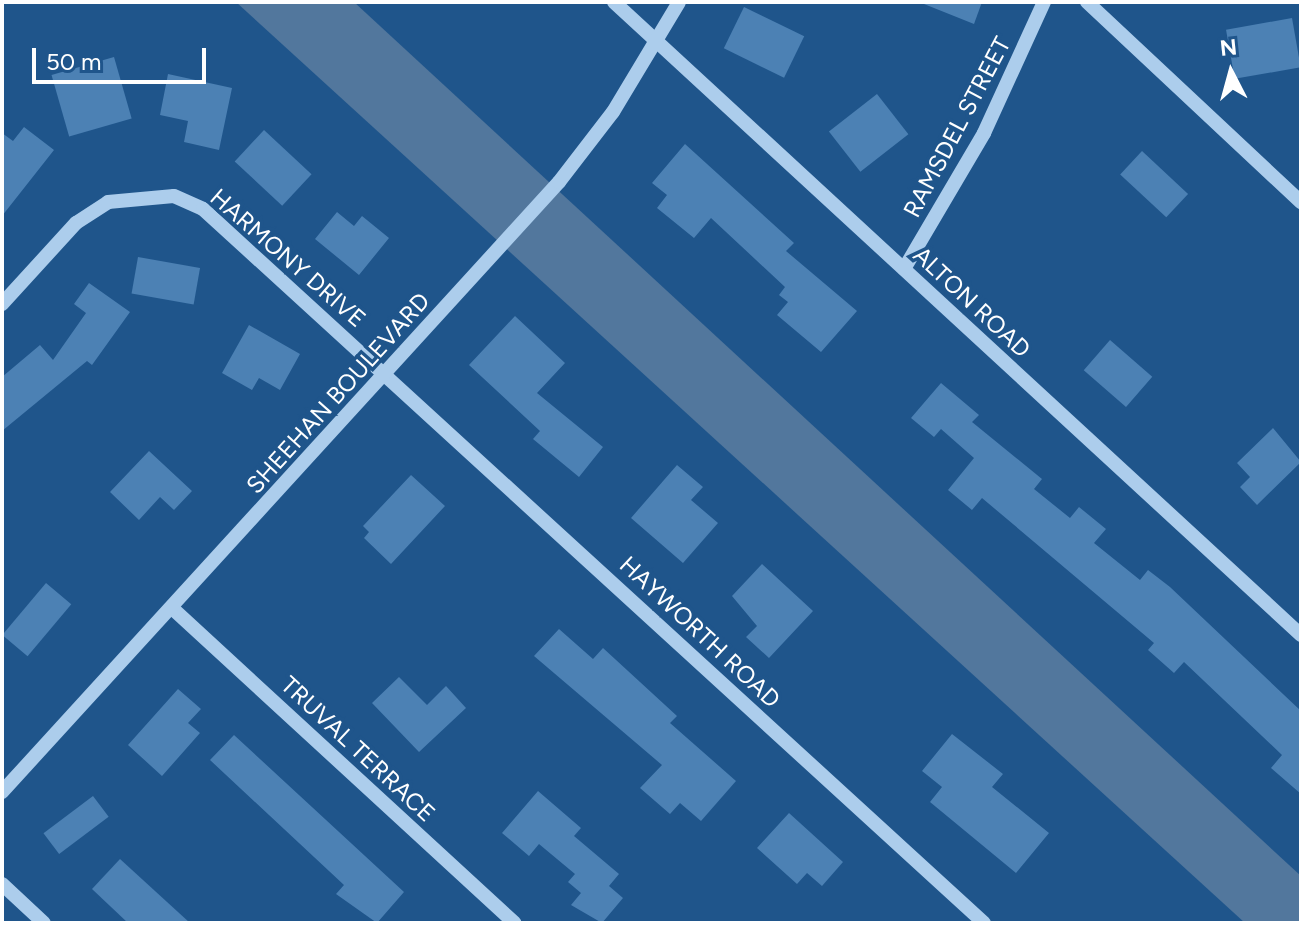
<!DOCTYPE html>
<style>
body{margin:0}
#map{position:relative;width:1303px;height:925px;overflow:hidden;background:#1f558b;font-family:Figtree,sans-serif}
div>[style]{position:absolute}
.water>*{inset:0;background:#52779d}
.building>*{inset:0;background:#4c81b4;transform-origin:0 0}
.minor>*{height:14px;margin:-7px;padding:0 7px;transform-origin:7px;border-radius:7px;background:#accdec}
span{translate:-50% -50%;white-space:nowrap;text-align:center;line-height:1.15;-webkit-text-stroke:7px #1f558b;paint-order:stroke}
.street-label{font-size:24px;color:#fff}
.frame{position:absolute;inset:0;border:4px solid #fff;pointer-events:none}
.north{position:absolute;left:1191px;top:32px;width:80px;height:80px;-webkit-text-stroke:6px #1f558b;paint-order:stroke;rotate:354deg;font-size:22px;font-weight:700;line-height:32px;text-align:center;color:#fff}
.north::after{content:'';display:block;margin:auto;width:28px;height:36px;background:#fff;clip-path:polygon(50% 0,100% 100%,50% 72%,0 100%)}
.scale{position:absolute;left:32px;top:48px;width:174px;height:36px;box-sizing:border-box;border:4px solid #fff;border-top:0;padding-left:10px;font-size:24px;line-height:28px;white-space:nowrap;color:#fff;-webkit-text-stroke:6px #1f558b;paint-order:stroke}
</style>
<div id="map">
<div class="water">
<div style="clip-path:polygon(236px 2px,354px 2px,1301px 876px,1301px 923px,1245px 923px)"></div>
</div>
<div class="building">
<div style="clip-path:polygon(919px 2px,982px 2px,974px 24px)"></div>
<div style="left:744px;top:7px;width:67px;height:46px;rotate:26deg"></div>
<div style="left:1292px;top:18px;width:50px;height:67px;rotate:80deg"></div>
<div style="left:114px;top:57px;width:64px;height:65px;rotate:74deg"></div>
<div style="clip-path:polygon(168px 74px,232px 88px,219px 150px,184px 142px,188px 121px,160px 115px)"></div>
<div style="left:877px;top:94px;width:51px;height:61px;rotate:52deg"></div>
<div style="clip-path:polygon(24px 127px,54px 150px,2px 216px,2px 133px,13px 141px)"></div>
<div style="left:264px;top:130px;width:65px;height:43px;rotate:43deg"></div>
<div style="clip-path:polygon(685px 144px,794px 243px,786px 251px,857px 311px,821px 352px,777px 315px,788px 302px,779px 295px,785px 287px,711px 218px,694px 238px,657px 208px,667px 195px,652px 183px)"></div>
<div style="left:1142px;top:151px;width:63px;height:32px;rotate:43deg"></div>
<div style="clip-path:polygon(337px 212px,354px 226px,362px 216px,389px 238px,359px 275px,315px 239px)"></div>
<div style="left:138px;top:257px;width:63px;height:37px;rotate:10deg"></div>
<div style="clip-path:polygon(89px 283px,130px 312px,92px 365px,87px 361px,2px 431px,2px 377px,40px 345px,53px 360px,86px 313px,74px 304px)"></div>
<div style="clip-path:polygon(515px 316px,565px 363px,537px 393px,603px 447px,579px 477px,533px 439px,540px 431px,469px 365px)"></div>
<div style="clip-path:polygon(249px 325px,300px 354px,280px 390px,259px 378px,252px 390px,222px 373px)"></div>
<div style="left:1110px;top:340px;width:56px;height:40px;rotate:41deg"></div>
<div style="clip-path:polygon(941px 383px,979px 415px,972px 422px,1042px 479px,1034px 489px,1070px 518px,1079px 507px,1106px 529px,1094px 543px,1140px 580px,1148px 570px,1170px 587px,1301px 711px,1301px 794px,1271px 768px,1282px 755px,1184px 662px,1174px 673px,1148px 650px,1154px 643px,982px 498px,972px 510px,948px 490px,974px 458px,941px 429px,934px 437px,911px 418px)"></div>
<div style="clip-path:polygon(1273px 428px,1301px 462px,1257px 505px,1240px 487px,1250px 477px,1237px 463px)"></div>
<div style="clip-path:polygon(149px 451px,192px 491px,174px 510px,160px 497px,139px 520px,110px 492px)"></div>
<div style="clip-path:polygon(677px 465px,703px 487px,691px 500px,718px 523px,683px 563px,631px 518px)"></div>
<div style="clip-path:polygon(411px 475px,445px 506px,391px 564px,364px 538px,369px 532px,363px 526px)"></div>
<div style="clip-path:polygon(762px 564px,813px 611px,769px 658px,746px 637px,757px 626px,732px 596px)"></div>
<div style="left:46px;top:583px;width:33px;height:68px;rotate:40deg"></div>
<div style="clip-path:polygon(559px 629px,593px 659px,603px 648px,677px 716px,670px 723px,736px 781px,701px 821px,680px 803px,670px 814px,640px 788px,662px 765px,534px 656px)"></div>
<div style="clip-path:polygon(399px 677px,427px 705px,446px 686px,466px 708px,419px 752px,372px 703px)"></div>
<div style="clip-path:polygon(178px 689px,201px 709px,188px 723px,200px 733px,162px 776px,128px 745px)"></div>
<div style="clip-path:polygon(952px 734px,1003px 774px,992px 787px,1049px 833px,1016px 873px,930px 802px,942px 787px,922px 771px)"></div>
<div style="clip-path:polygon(234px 735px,404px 892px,377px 923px,336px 894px,344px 885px,210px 760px)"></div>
<div style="clip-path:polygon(538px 791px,581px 828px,574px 836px,619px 874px,609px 886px,623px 898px,602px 923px,571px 905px,581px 893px,568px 882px,575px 874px,539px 844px,529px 856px,502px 833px)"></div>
<div style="left:93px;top:796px;width:26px;height:62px;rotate:53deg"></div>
<div style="clip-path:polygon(789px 813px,843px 862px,822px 886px,807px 873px,797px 884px,757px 848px)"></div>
<div style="clip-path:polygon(120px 859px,190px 923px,128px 923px,92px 889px)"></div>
</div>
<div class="minor">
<div style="left:614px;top:2px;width:934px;rotate:42.66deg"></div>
<div style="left:1087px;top:2px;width:293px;rotate:43.1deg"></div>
<div style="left:904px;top:269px;width:158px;rotate:-59.5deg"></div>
<div style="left:984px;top:133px;width:144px;rotate:-65.4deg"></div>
<div style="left:2px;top:304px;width:110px;rotate:-47.6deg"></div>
<div style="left:76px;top:223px;width:38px;rotate:-33deg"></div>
<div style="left:108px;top:202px;width:66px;rotate:-5.2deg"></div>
<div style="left:174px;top:196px;width:32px;rotate:24deg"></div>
<div style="left:203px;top:209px;width:1058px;rotate:42.43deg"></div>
<div style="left:172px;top:608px;width:465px;rotate:42.6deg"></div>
<div style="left:2px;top:792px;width:826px;rotate:-47.6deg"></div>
<div style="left:559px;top:182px;width:88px;rotate:-52.4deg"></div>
<div style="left:613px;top:112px;width:128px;rotate:-59deg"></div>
<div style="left:2px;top:884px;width:57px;rotate:42.9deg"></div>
</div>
<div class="street-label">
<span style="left:957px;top:127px;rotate:-62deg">RAMSDEL STREET</span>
<span style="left:288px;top:258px;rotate:41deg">HARMONY DRIVE</span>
<span style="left:972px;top:302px;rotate:43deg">ALTON ROAD</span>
<span style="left:338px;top:393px;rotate:-48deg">SHEEHAN BOULEVARD</span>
<span style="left:700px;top:632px;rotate:43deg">HAYWORTH ROAD</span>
<span style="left:358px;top:749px;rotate:43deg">TRUVAL TERRACE</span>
</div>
<div class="frame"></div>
<div class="north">N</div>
<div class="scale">50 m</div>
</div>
